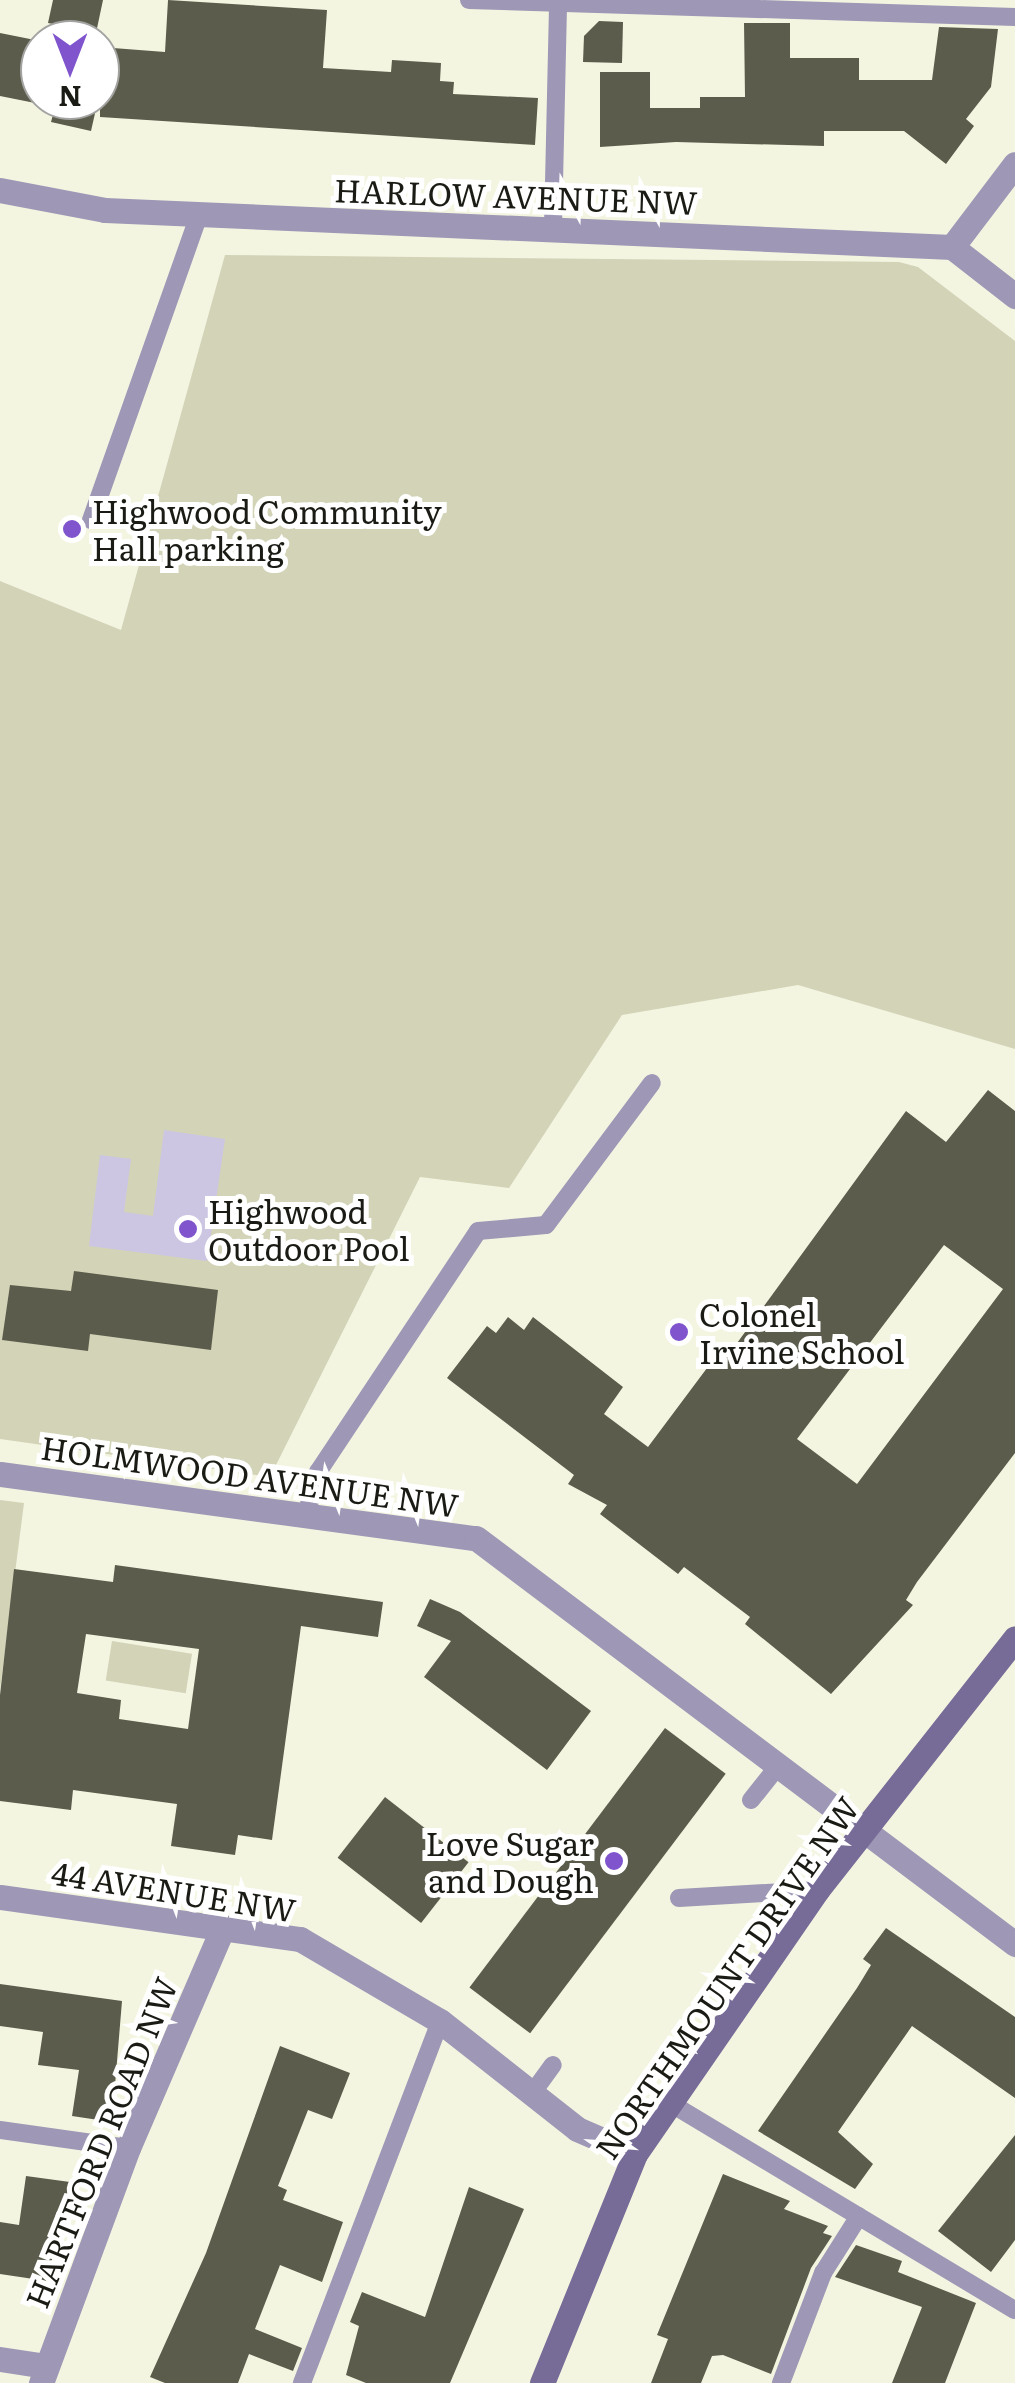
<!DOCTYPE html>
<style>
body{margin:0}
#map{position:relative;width:1015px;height:2383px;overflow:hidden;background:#f4f5e1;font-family:Literata,serif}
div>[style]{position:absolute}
.green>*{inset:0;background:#d2d3b7;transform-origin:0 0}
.water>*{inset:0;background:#cdc6e3}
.building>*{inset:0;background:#5c5c4c;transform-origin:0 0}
.lane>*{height:18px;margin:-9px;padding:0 9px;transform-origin:9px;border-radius:9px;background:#9e97b6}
.street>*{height:25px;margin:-12.5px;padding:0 12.5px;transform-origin:12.5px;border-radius:12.5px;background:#9e97b6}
.secondary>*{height:25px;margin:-12.5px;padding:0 12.5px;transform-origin:12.5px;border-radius:12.5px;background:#776b97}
.dots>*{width:28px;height:28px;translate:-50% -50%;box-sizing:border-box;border:5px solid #fff;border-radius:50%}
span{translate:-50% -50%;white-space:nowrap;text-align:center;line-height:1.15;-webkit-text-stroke:10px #fff;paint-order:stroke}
.street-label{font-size:32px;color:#1a1b14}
.poi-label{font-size:32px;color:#1a1b14}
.left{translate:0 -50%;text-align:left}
.right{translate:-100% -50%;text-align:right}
.north{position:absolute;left:20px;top:20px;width:100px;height:100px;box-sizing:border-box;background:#fff;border:2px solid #a3a4a1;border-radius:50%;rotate:180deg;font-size:28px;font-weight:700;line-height:40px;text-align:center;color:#1a1b14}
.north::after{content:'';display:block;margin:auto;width:35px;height:45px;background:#7f54cd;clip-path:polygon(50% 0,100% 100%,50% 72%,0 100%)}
</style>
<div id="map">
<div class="green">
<div style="clip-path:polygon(225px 255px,899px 262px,918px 267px,1015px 341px,1015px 1049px,798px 985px,622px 1015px,509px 1188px,420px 1177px,270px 1477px,0 1439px,0 581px,121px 630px)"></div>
<div style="clip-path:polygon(0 1500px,24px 1503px,0 1690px)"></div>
<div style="left:112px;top:1641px;width:81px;height:40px;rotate:9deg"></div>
</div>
<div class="water">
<div style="clip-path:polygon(164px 1130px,225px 1139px,207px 1261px,89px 1246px,100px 1155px,131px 1159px,124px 1212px,153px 1216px)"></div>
</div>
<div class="building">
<div style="clip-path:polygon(53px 0,103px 0,96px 33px,48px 23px)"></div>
<div style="clip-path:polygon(168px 0,327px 10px,323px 68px,391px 72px,392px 60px,441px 63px,440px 81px,454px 82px,453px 94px,538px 98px,535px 145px,100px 117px,100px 47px,165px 52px)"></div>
<div style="clip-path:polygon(599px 21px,623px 22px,622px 63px,583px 62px,584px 36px)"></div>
<div style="clip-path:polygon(744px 23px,790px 23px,790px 58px,859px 58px,859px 80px,932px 80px,939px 27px,998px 29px,991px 87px,966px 119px,974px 126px,946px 164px,904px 131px,824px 131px,824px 146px,676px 142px,600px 147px,600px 72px,650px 72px,650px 108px,700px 108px,700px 97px,745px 97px)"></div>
<div style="clip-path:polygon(0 33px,40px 41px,40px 104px,0 96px)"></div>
<div style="clip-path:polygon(57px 100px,98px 100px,91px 131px,51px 122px)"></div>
<div style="clip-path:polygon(evenodd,988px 1090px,1015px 1111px,1015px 1453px,917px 1582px,906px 1600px,913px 1605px,831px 1694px,745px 1624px,750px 1617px,684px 1567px,678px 1574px,600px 1514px,607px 1505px,568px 1484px,574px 1475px,447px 1378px,487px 1326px,496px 1333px,508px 1317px,524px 1330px,533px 1317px,623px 1387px,604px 1414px,648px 1447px,716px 1356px,724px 1361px,906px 1111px,946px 1142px,988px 1090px,944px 1245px,1003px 1289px,857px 1484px,797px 1439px,944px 1245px)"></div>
<div style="clip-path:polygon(74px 1271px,218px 1290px,211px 1350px,90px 1334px,88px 1351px,2px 1340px,10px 1285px,71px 1291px)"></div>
<div style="clip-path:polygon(evenodd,115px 1565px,383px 1602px,378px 1637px,301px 1626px,272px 1840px,238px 1835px,235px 1855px,171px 1846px,177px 1804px,73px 1790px,71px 1810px,0 1801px,0 1695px,14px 1569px,113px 1582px,115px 1565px,86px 1634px,199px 1649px,188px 1729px,119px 1719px,121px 1700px,77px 1693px,86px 1634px)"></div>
<div style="clip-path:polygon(430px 1599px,460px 1612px,591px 1711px,547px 1770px,424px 1677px,451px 1641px,417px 1626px)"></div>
<div style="left:665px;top:1728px;width:76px;height:325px;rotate:37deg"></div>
<div style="left:385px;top:1797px;width:106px;height:77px;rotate:38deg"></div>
<div style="clip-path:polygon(886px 1928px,1015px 2017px,1015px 2098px,912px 2026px,838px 2132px,873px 2164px,855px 2189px,758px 2131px,857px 1988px,871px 1965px,863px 1959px)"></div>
<div style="clip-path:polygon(0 1984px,122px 2001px,112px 2122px,72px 2116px,79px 2070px,38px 2065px,43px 2032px,0 2026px)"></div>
<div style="clip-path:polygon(280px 2046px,350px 2073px,332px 2119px,308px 2110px,278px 2186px,287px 2190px,283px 2200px,343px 2222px,322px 2282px,280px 2265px,255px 2329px,302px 2348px,293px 2371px,249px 2354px,238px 2383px,165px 2383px,150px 2377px,206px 2253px)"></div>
<div style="clip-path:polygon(1015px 2135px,1015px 2240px,991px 2272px,938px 2231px)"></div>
<div style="clip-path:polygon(723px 2174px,790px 2201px,784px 2209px,828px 2226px,823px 2233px,832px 2236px,811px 2268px,771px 2374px,723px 2355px,712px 2356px,701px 2383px,651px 2383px,668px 2339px,657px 2335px)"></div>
<div style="clip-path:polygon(26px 2176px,70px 2182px,47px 2281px,0 2274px,0 2222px,19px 2225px)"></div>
<div style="clip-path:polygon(469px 2187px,524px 2209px,450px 2383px,366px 2383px,346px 2375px,359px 2326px,350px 2322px,362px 2292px,425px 2317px)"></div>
<div style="clip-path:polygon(856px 2245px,902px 2261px,898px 2272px,976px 2303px,945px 2383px,892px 2383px,922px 2307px,835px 2277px)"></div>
</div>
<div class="lane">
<div style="left:469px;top:0;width:546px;rotate:1.78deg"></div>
<div style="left:553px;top:227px;width:227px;rotate:-88.7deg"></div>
<div style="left:91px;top:520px;width:324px;rotate:-70.5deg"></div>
<div style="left:306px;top:1515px;width:45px;rotate:-74.4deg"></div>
<div style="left:318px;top:1472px;width:289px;rotate:-56.4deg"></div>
<div style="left:478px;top:1231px;width:68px;rotate:-5deg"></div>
<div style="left:546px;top:1225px;width:177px;rotate:-53.3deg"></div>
<div style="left:751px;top:1800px;width:43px;rotate:-51.5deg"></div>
<div style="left:679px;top:1898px;width:138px;rotate:-3.3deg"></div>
<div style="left:531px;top:2095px;width:37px;rotate:-54deg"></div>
<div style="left:670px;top:2103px;width:402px;rotate:31deg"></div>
<div style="left:0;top:2130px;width:129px;rotate:8deg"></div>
<div style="left:302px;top:2383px;width:387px;rotate:-69.1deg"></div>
<div style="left:781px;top:2383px;width:118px;rotate:-69.1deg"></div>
<div style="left:823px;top:2273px;width:67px;rotate:-57.7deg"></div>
</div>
<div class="street">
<div style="left:0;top:190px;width:107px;rotate:10.8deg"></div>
<div style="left:105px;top:210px;width:848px;rotate:2.5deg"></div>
<div style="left:952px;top:247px;width:80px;rotate:37.9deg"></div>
<div style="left:952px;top:247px;width:104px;rotate:-52.8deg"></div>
<div style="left:0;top:1474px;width:480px;rotate:7.7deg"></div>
<div style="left:476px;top:1538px;width:675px;rotate:36.99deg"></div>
<div style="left:0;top:1897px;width:303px;rotate:8deg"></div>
<div style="left:300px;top:1939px;width:162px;rotate:30.4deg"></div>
<div style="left:440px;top:2021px;width:174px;rotate:38.2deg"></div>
<div style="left:577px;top:2129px;width:63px;rotate:23.3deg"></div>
<div style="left:0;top:2359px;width:47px;rotate:8.7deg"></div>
<div style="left:41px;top:2383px;width:251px;rotate:-69.7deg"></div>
<div style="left:128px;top:2148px;width:241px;rotate:-66.7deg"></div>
</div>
<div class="secondary">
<div style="left:542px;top:2383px;width:247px;rotate:-67.9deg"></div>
<div style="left:635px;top:2154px;width:321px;rotate:-55.4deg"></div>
<div style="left:817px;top:1890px;width:320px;rotate:-51.8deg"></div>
</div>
<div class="dots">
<div style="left:72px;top:529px;background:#7f54cd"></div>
<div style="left:188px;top:1229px;background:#7f54cd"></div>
<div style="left:679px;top:1332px;background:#7f54cd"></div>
<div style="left:614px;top:1861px;background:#7f54cd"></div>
</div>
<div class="street-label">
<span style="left:516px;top:195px;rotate:2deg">HARLOW AVENUE NW</span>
<span style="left:250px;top:1475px;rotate:8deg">HOLMWOOD AVENUE NW</span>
<span style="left:174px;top:1890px;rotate:9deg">44 AVENUE NW</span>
<span style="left:726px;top:1977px;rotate:-55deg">NORTHMOUNT DRIVE NW</span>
<span style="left:100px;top:2142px;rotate:-68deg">HARTFORD ROAD NW</span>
</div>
<div class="poi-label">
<span class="left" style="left:92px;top:529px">Highwood Community<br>Hall parking</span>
<span class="left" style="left:208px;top:1229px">Highwood<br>Outdoor Pool</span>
<span class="left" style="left:699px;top:1332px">Colonel<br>Irvine School</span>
<span class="right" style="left:594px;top:1861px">Love Sugar<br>and Dough</span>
</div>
<div class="north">N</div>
</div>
